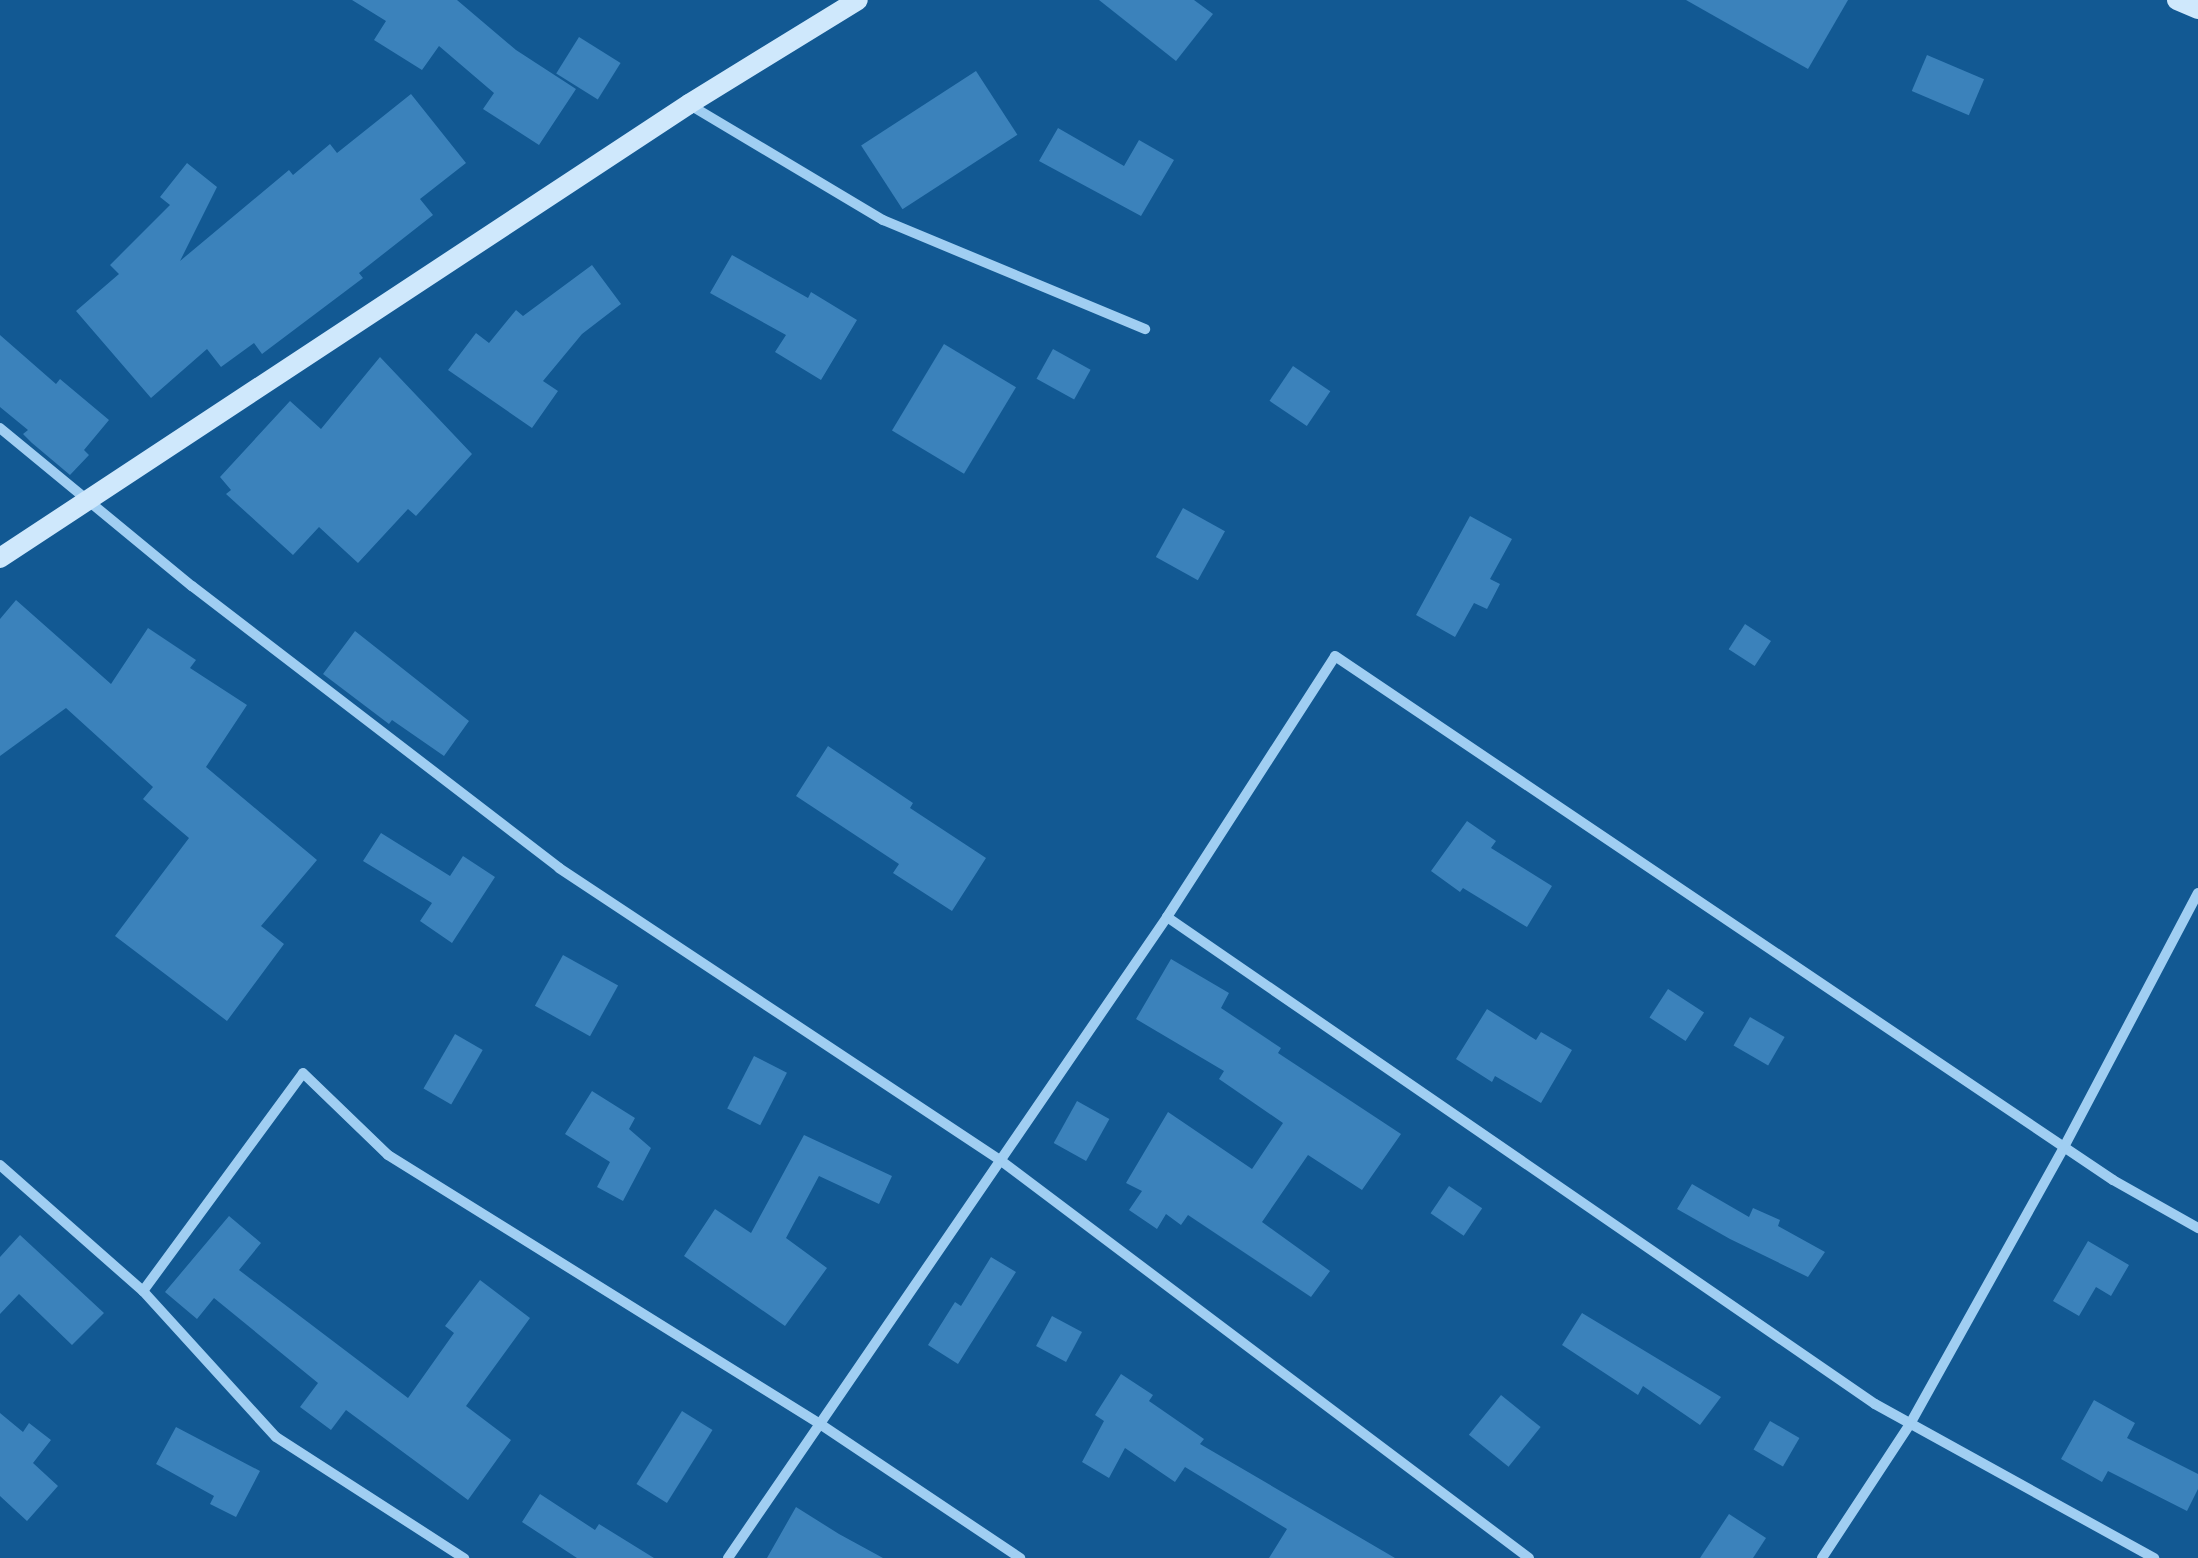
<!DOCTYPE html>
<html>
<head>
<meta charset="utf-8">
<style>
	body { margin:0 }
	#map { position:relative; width:2198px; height:1558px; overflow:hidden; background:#125993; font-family:Arial,sans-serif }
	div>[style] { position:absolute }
	.building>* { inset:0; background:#3b82bb; transform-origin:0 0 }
	.street>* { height:10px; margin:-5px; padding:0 5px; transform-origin:5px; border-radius:5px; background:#a0cef2 }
	.secondary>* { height:20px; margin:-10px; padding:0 10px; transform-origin:10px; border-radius:10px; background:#cfe8fc }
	span { translate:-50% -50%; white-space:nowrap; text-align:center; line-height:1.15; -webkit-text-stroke:8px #125993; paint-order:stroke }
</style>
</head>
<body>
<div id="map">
	<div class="building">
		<i style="clip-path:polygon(352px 0,457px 0,516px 50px,576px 89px,539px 145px,483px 109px,494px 93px,439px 46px,422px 70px,374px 40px,386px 21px)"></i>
		<i style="clip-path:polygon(1099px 0,1194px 0,1213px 14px,1176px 61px)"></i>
		<i style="clip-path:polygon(1686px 0,1848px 0,1808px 69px)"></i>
		<i style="left:579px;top:37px;width:49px;height:43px;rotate:32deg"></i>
		<i style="left:1927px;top:55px;width:62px;height:39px;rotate:23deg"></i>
		<i style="left:976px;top:71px;width:76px;height:137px;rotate:57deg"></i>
		<i style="clip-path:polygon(411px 94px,466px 163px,420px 199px,433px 215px,359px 273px,363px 278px,262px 354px,254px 343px,221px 367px,207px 349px,151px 398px,76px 311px,119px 274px,110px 265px,170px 205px,160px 197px,187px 163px,217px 187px,180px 261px,289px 170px,293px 175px,330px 144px,337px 153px)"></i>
		<i style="clip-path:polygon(1058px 128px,1124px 166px,1139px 140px,1174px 160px,1141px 216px,1039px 161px)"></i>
		<i style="clip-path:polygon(732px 255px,808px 298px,811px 292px,857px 320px,821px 380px,775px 352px,786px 335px,710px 293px)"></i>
		<i style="clip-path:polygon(592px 265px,621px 304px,582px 334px,543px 381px,558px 391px,532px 428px,448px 370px,476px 333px,489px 343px,516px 310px,523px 316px)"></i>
		<i style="clip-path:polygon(0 335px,56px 384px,60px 379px,109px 420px,84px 450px,89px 455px,70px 475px,32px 443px,23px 434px,28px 430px,0 407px)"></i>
		<i style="left:944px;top:344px;width:84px;height:101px;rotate:31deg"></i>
		<i style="left:1053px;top:349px;width:43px;height:34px;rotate:29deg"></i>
		<i style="clip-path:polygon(380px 357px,472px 454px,416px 516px,408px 509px,358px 563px,319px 527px,293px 555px,226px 494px,231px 490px,220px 477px,290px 401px,321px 429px)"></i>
		<i style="left:1293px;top:366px;width:45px;height:42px;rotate:34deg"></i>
		<i style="left:1183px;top:508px;width:48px;height:56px;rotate:29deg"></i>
		<i style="clip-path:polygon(1470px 516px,1512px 539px,1490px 579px,1500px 584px,1487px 609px,1474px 603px,1455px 637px,1416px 615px)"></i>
		<i style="clip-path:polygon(16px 600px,111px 684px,148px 628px,196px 660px,190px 668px,247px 705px,206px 767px,317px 860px,261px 926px,284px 944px,227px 1021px,115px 936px,189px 838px,143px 799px,153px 787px,66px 708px,0 756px,0 619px)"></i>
		<i style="left:1745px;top:624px;width:31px;height:30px;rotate:33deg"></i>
		<i style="clip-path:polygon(355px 631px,469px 721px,444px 756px,392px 720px,389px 724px,323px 674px)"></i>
		<i style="clip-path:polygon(828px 746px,913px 803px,910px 808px,986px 858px,952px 911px,893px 873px,899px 864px,796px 796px)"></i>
		<i style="clip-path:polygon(1467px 821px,1496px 841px,1491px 848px,1552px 886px,1527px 927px,1463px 888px,1460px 892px,1431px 871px)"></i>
		<i style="clip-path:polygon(381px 833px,450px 876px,463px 856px,495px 877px,452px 943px,420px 921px,432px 903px,363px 861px)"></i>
		<i style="left:563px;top:955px;width:63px;height:58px;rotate:29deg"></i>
		<i style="clip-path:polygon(1171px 959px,1229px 993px,1221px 1008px,1281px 1048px,1278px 1053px,1401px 1134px,1362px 1190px,1308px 1155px,1262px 1222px,1330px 1271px,1311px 1297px,1188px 1215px,1181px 1225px,1166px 1214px,1157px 1229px,1129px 1210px,1142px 1191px,1126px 1183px,1168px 1112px,1252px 1169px,1283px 1123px,1219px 1079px,1224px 1071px,1136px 1019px)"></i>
		<i style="left:1668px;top:989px;width:43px;height:34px;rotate:33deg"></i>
		<i style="clip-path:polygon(1487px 1009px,1536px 1040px,1541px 1032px,1572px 1050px,1541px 1103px,1495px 1076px,1492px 1082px,1456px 1059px)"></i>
		<i style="left:1750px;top:1017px;width:40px;height:33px;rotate:30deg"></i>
		<i style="left:455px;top:1034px;width:32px;height:63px;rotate:30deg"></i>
		<i style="left:754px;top:1056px;width:37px;height:59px;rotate:27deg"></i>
		<i style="clip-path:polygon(592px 1091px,635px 1118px,629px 1129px,651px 1148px,623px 1201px,597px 1187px,610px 1162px,565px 1134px)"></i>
		<i style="left:1077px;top:1101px;width:37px;height:48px;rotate:29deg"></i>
		<i style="clip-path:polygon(804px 1135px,892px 1176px,879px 1204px,819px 1176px,786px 1238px,827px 1268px,785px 1326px,684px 1256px,715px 1209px,751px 1233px)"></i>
		<i style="clip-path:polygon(1692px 1184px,1749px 1217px,1753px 1208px,1780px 1220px,1778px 1226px,1825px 1252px,1808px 1277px,1730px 1239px,1677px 1209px)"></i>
		<i style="left:1449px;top:1186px;width:40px;height:33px;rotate:34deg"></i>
		<i style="clip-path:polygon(229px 1216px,261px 1243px,239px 1270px,408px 1398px,454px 1333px,445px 1326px,480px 1280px,530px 1318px,466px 1406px,511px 1440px,468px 1500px,346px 1410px,331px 1430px,300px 1407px,318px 1383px,214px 1298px,197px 1319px,165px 1292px)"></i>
		<i style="clip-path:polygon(20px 1235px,104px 1313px,72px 1345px,19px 1294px,0 1314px,0 1257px)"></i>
		<i style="clip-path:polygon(2088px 1241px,2129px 1265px,2111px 1296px,2096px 1287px,2079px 1316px,2053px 1301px)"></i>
		<i style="clip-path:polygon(991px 1257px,1016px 1272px,958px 1364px,928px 1345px,955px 1302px,961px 1306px)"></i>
		<i style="clip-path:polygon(1582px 1313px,1721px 1397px,1700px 1425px,1643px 1386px,1638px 1395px,1562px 1345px)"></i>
		<i style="left:1052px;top:1316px;width:34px;height:34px;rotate:28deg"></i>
		<i style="clip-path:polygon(1121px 1374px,1153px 1395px,1149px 1401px,1204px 1439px,1200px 1444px,1395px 1558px,1269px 1558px,1287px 1529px,1185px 1467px,1175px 1482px,1125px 1448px,1109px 1478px,1082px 1462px,1104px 1421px,1095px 1415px)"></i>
		<i style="left:1501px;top:1395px;width:51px;height:51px;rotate:39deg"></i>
		<i style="clip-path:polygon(2094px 1400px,2135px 1423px,2127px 1438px,2198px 1474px,2198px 1489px,2187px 1511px,2108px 1471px,2102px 1482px,2061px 1459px)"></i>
		<i style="left:682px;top:1411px;width:36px;height:86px;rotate:32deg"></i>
		<i style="clip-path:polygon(0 1413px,23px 1432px,29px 1423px,51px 1440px,33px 1463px,58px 1486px,27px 1521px,0 1496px)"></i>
		<i style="left:1770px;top:1421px;width:34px;height:33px;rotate:30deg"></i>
		<i style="clip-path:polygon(176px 1427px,260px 1471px,236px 1517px,210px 1504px,214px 1496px,156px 1464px)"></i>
		<i style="clip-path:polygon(540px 1494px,595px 1530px,599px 1524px,654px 1558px,577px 1558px,522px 1522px)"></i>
		<i style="clip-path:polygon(796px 1507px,839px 1534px,883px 1558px,767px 1558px)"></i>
		<i style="clip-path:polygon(1729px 1514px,1766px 1538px,1753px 1558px,1700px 1558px)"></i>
	</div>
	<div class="street">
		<i style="left:690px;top:105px;width:225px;rotate:30.8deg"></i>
		<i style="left:883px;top:220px;width:284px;rotate:22.6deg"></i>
		<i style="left:0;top:428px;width:249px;rotate:39.5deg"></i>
		<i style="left:192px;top:586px;width:463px;rotate:37.5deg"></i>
		<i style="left:559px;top:868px;width:529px;rotate:33.51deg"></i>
		<i style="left:1000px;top:1160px;width:662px;rotate:36.96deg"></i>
		<i style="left:1167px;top:917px;width:859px;rotate:34.52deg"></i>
		<i style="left:1875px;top:1404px;width:319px;rotate:28.9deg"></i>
		<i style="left:0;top:1165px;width:191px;rotate:41.4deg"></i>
		<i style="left:143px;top:1291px;width:197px;rotate:47.7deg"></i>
		<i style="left:276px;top:1437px;width:224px;rotate:32.8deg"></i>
		<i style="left:143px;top:1291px;width:270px;rotate:-53.7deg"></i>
		<i style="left:303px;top:1073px;width:118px;rotate:44deg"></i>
		<i style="left:388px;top:1155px;width:509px;rotate:31.91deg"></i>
		<i style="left:820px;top:1424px;width:241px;rotate:33.8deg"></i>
		<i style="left:728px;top:1558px;width:777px;rotate:-55.59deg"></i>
		<i style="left:1167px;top:917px;width:310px;rotate:-57.2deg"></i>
		<i style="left:1335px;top:656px;width:938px;rotate:33.96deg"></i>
		<i style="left:2113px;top:1180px;width:98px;rotate:29.5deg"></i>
		<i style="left:1822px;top:1558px;width:160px;rotate:-56.7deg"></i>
		<i style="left:1910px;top:1424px;width:317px;rotate:-60.9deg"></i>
		<i style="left:2064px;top:1147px;width:287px;rotate:-62.2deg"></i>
	</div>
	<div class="secondary">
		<i style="left:2177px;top:0;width:23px;rotate:23deg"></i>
		<i style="left:0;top:558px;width:825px;rotate:-33.38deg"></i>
		<i style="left:689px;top:104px;width:198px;rotate:-31.6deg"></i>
	</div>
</div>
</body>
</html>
